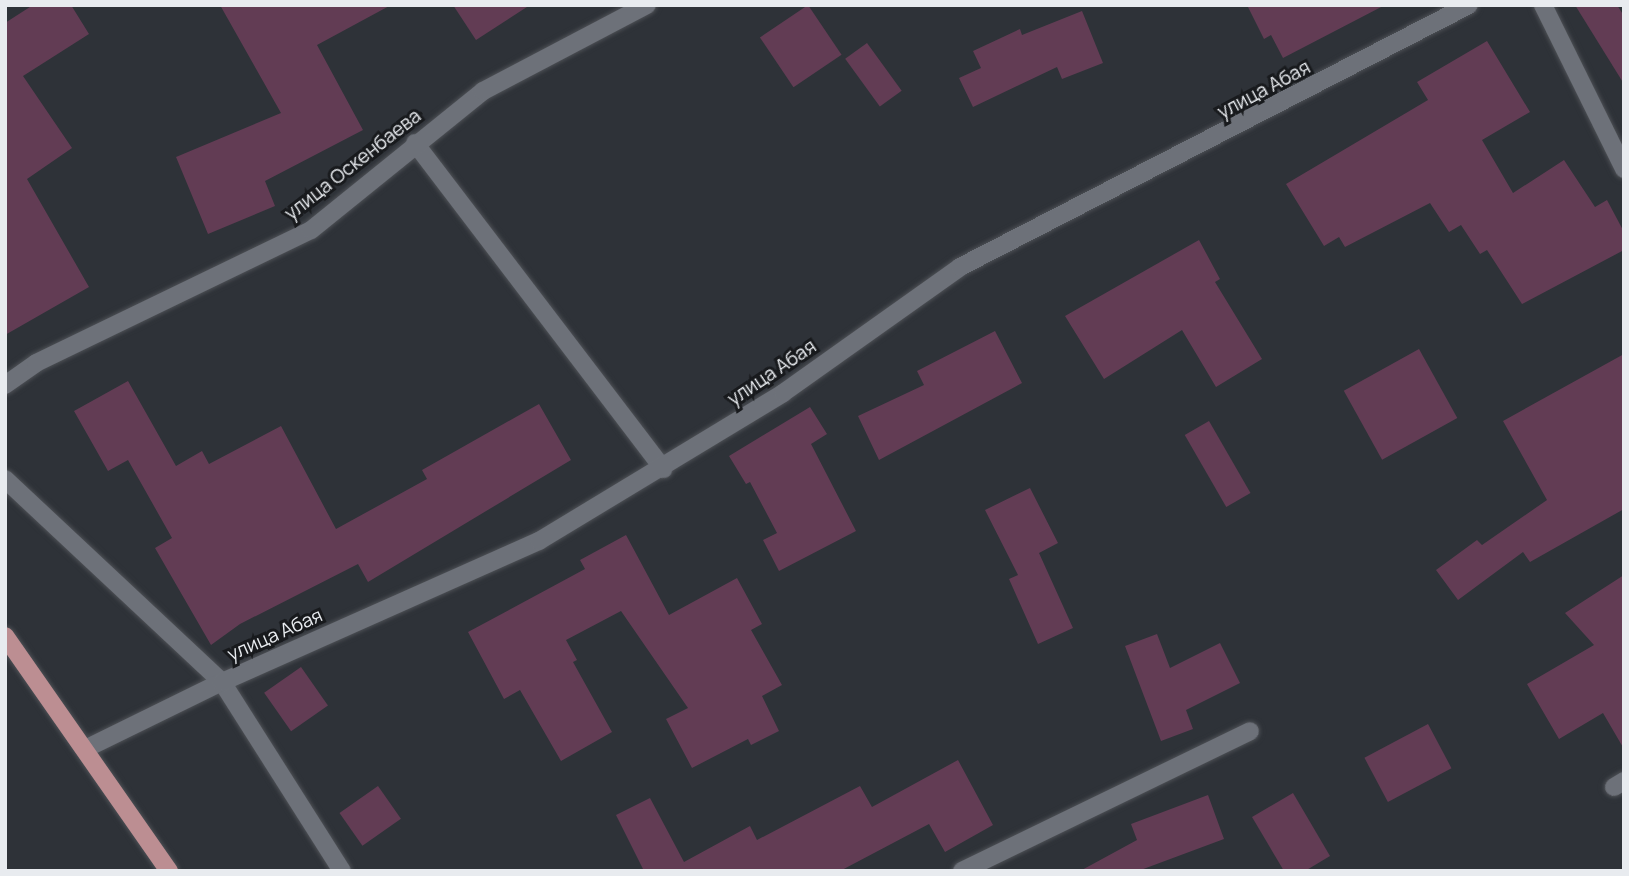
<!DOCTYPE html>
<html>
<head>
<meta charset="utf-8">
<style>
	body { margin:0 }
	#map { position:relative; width:1629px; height:876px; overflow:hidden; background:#2e3238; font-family:Manrope,sans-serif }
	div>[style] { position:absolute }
	.building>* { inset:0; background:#623c54; transform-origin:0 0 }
	.roads { filter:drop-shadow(0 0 2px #4d5055) drop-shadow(0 0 2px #4d5055) }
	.minor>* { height:18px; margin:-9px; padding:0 9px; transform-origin:9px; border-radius:9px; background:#6d7179 }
	.major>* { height:18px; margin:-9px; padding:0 9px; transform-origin:9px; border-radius:9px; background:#bc8e92 }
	span { translate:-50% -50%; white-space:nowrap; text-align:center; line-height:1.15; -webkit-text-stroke:6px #181a1d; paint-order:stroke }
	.street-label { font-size:19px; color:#e8ebef }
	.frame { position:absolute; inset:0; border:7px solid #e8ebef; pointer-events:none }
</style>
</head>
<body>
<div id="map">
	<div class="building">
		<i style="clip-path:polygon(33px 5px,71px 5px,89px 34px,23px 76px,72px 148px,27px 179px,89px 287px,5px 335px,5px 23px)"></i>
		<i style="clip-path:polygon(220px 5px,391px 5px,317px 45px,363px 130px,265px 181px,275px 206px,208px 234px,176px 157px,281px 113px)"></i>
		<i style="clip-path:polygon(453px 5px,530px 5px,476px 40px)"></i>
		<i style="left:808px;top:5px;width:60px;height:58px;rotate:56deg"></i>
		<i style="clip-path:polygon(1247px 5px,1385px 5px,1283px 58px,1271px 35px,1264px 39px)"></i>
		<i style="clip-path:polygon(1575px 5px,1617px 5px,1624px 16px,1624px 84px)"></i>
		<i style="clip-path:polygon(1082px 11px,1103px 63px,1062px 79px,1057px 67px,973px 107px,959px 78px,981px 68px,973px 51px,1020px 29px,1022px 35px)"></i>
		<i style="clip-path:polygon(1487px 41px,1530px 112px,1482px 140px,1513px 193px,1564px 160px,1595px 207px,1607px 200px,1624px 232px,1624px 250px,1522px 304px,1487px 250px,1480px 254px,1461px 225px,1449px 232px,1430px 203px,1345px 247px,1339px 237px,1324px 246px,1286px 184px,1428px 100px,1417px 82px)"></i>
		<i style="left:867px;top:43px;width:59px;height:27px;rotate:54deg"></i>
		<i style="clip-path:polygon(1199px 240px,1220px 279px,1215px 282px,1262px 359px,1216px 387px,1182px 330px,1104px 379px,1065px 316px)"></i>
		<i style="clip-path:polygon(995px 331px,1022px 383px,879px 460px,858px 416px,924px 385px,917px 371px)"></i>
		<i style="left:1419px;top:349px;width:79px;height:86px;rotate:61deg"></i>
		<i style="clip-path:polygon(1624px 354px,1624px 509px,1530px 562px,1523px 552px,1458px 600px,1436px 570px,1477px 540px,1482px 545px,1547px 500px,1503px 421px)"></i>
		<i style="clip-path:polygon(128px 381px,176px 466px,202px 451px,209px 464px,281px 426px,336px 529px,427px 479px,422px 470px,539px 404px,571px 460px,368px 582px,358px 564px,240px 624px,211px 645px,155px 548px,172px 538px,128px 460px,108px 471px,74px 411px)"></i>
		<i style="clip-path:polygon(810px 407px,827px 434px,811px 444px,856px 531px,779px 571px,763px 540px,777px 533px,750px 482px,746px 484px,729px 456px)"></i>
		<i style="left:1209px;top:421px;width:83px;height:28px;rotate:60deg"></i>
		<i style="clip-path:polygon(1030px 488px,1058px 543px,1039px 553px,1073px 628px,1038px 644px,1009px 579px,1018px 575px,985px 510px)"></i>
		<i style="clip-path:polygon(626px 535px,669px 615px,737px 578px,762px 624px,751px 630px,782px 685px,762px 696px,779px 731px,751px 745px,748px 739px,692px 768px,666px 719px,688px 708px,621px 611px,566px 640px,577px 660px,573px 662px,612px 732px,561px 761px,520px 690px,504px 699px,468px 632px,585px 569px,580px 560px)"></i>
		<i style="clip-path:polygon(1624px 575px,1624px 749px,1603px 713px,1559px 739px,1527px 684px,1594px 645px,1565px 613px)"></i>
		<i style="clip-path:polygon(1157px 634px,1170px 668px,1220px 643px,1240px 683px,1186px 710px,1193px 729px,1161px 741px,1125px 646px)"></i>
		<i style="left:301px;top:667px;width:47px;height:45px;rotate:55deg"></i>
		<i style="left:1428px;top:724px;width:50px;height:72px;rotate:62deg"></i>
		<i style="clip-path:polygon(958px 760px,993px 825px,945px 852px,929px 824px,840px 871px,644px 871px,616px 815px,650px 798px,684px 862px,750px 826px,757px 840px,860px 786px,872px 807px)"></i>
		<i style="left:378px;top:786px;width:40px;height:47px;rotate:55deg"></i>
		<i style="clip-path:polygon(1293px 793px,1330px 856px,1305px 871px,1284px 871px,1252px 817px)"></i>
		<i style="clip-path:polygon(1208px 795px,1224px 839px,1138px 871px,1080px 871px,1137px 840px,1131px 824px)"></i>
	</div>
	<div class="roads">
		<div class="minor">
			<i style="left:1543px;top:5px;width:183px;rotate:63.7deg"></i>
			<i style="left:415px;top:143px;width:410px;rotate:52.7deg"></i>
			<i style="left:5px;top:385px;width:38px;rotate:-35deg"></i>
			<i style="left:36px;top:363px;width:305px;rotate:-25.8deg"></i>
			<i style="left:311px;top:230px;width:221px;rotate:-38.9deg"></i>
			<i style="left:483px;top:91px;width:185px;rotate:-27.7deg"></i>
			<i style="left:5px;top:479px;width:297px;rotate:43.1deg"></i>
			<i style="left:222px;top:682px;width:224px;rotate:57.6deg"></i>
			<i style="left:85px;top:749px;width:153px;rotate:-26.1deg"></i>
			<i style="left:222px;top:682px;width:347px;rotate:-24deg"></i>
			<i style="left:539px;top:541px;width:285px;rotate:-31.2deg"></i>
			<i style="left:783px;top:393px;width:217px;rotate:-35.4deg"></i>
			<i style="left:960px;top:267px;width:572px;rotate:-27.24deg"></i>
			<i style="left:1614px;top:787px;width:12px;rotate:-31deg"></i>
			<i style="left:962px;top:871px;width:320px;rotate:-25.9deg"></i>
		</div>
		<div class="major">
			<i style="left:5px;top:636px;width:287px;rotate:55.1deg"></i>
		</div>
	</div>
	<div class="street-label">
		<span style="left:1264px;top:90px;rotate:-28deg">улица Абая</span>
		<span style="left:353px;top:165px;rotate:-38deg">улица Оскенбаева</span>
		<span style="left:772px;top:373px;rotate:-34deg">улица Абая</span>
		<span style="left:275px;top:635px;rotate:-24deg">улица Абая</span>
	</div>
	<div class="frame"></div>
</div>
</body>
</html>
